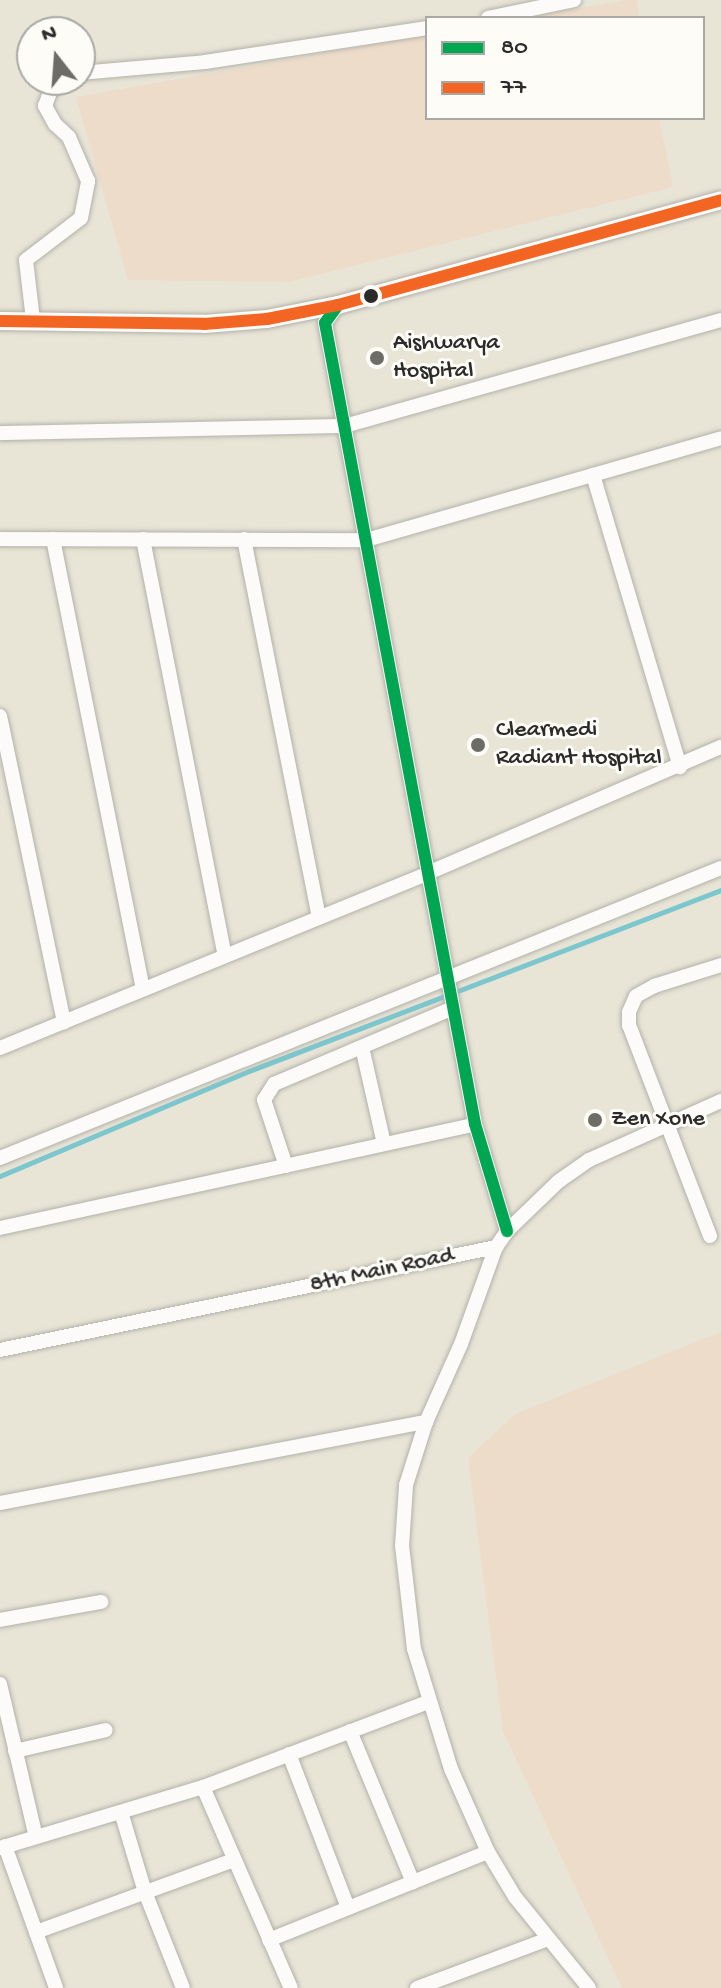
<!DOCTYPE html>
<html>
<head>
<meta charset="utf-8">
<style>
	body { margin:0 }
	#map { position:relative; width:721px; height:1988px; overflow:hidden; background:#e8e5d7; font-family:"Gochi Hand",sans-serif }
	div>[style] { position:absolute }
	.built>* { inset:0; background:#eddcc9 }
	.stream>* { height:5px; margin:-2.5px; padding:0 2.5px; transform-origin:2.5px; border-radius:2.5px; background:#7cc6ce }
	.roads { filter:drop-shadow(0 0 2px #b3b1a9) drop-shadow(0 0 2px #b3b1a9) }
	.minor>* { height:14px; margin:-7px; padding:0 7px; transform-origin:7px; border-radius:7px; background:#fcfbf9 }
	.tertiary>* { height:18px; margin:-9px; padding:0 9px; transform-origin:9px; border-radius:9px; background:#fcfbf9 }
	.bus-1>* { height:12px; margin:-6px; padding:0 6px; transform-origin:6px; border-radius:6px; background:#00a651 }
	.bus-2>* { height:12px; margin:-6px; padding:0 6px; transform-origin:6px; border-radius:6px; background:#f26522 }
	.dots>* { width:22px; height:22px; translate:-50% -50%; box-sizing:border-box; border:4px solid #fdfcf7; border-radius:50% }
	span { translate:-50% -50%; white-space:nowrap; text-align:center; line-height:1.15; -webkit-text-stroke:6px #fdfcf7; paint-order:stroke }
	.poi-label { font-size:24px; color:#2b2b2b }
	.left { translate:0 -50%; text-align:left }
	.street-label { font-size:24px; color:#2b2b2b }
	.legend { position:absolute; left:425px; top:16px; width:280px; height:104px; box-sizing:border-box; background:#fdfcf7; border:2px solid #a9a8a5; margin:0; padding:10px 14px; list-style:none; font-size:24px; color:#2b2b2b }
	.legend li { display:flex; align-items:center; gap:16px; height:40px }
	.legend b { width:40px; border:2px solid #a9a8a5 }
	.north { position:absolute; left:16px; top:16px; width:80px; height:80px; box-sizing:border-box; background:#fdfcf7; border:2px solid #a9a8a5; border-radius:50%; rotate:343deg; font-size:22px; font-weight:700; line-height:32px; text-align:center; color:#2b2b2b }
	.north::after { content:''; display:block; margin:auto; width:28px; height:36px; background:#6d6c67; clip-path:polygon(50% 0,100% 100%,50% 72%,0 100%) }
</style>
</head>
<body>
<div id="map">
	<div class="built">
		<i style="clip-path:polygon(627px 0,637px 0,640px 18px,525px 18px)"></i>
		<i style="clip-path:polygon(427px 35px,427px 118px,659px 118px,673px 187px,289px 282px,128px 280px,76px 97px)"></i>
		<i style="clip-path:polygon(721px 1332px,721px 1988px,622px 1988px,503px 1731px,468px 1458px,515px 1414px)"></i>
	</div>
	<div class="stream">
		<i style="left:0;top:1176px;width:270px;rotate:-22.9deg"></i>
		<i style="left:249px;top:1071px;width:506px;rotate:-20.98deg"></i>
	</div>
	<div class="roads">
		<div class="minor">
			<i style="left:488px;top:18px;width:88px;rotate:-11.8deg"></i>
			<i style="left:80px;top:73px;width:125px;rotate:-5deg"></i>
			<i style="left:205px;top:62px;width:225px;rotate:-8.7deg"></i>
			<i style="left:338px;top:305px;width:22px;rotate:126deg"></i>
			<i style="left:325px;top:323px;width:815px;rotate:79.39deg"></i>
			<i style="left:475px;top:1124px;width:112px;rotate:73.3deg"></i>
			<i style="left:33px;top:320px;width:60px;rotate:-96.7deg"></i>
			<i style="left:26px;top:260px;width:69px;rotate:-37.4deg"></i>
			<i style="left:81px;top:218px;width:38px;rotate:-79deg"></i>
			<i style="left:88px;top:181px;width:48px;rotate:-113.4deg"></i>
			<i style="left:69px;top:137px;width:19px;rotate:-137deg"></i>
			<i style="left:55px;top:124px;width:21px;rotate:-119deg"></i>
			<i style="left:45px;top:106px;width:15px;rotate:-70deg"></i>
			<i style="left:50px;top:92px;width:16px;rotate:-47deg"></i>
			<i style="left:0;top:433px;width:344px;rotate:-1.2deg"></i>
			<i style="left:344px;top:426px;width:392px;rotate:-15.7deg"></i>
			<i style="left:593px;top:475px;width:305px;rotate:73.4deg"></i>
			<i style="left:0;top:539px;width:366px;rotate:0.2deg"></i>
			<i style="left:366px;top:540px;width:369px;rotate:-16deg"></i>
			<i style="left:53px;top:539px;width:459px;rotate:78.7deg"></i>
			<i style="left:143px;top:539px;width:425px;rotate:78.9deg"></i>
			<i style="left:244px;top:539px;width:386px;rotate:78.8deg"></i>
			<i style="left:0;top:716px;width:313px;rotate:78.2deg"></i>
			<i style="left:362px;top:1047px;width:99px;rotate:77.2deg"></i>
			<i style="left:0;top:1048px;width:462px;rotate:-22.2deg"></i>
			<i style="left:428px;top:873px;width:319px;rotate:-23.3deg"></i>
			<i style="left:0;top:1158px;width:777px;rotate:-21.91deg"></i>
			<i style="left:286px;top:1166px;width:70px;rotate:-108.4deg"></i>
			<i style="left:264px;top:1100px;width:19px;rotate:-58deg"></i>
			<i style="left:274px;top:1084px;width:194px;rotate:-23deg"></i>
			<i style="left:0;top:1228px;width:486px;rotate:-12.3deg"></i>
			<i style="left:710px;top:1236px;width:226px;rotate:-111deg"></i>
			<i style="left:629px;top:1025px;width:13px;rotate:-90deg"></i>
			<i style="left:629px;top:1012px;width:17px;rotate:-66deg"></i>
			<i style="left:636px;top:996px;width:21px;rotate:-29deg"></i>
			<i style="left:654px;top:986px;width:70px;rotate:-17.4deg"></i>
			<i style="left:0;top:1350px;width:507px;rotate:-11.73deg"></i>
			<i style="left:0;top:1503px;width:434px;rotate:-10.8deg"></i>
			<i style="left:0;top:1620px;width:103px;rotate:-10.1deg"></i>
			<i style="left:0;top:1684px;width:157px;rotate:76.8deg"></i>
			<i style="left:350px;top:1731px;width:164px;rotate:67.4deg"></i>
			<i style="left:15px;top:1751px;width:93px;rotate:-13deg"></i>
			<i style="left:289px;top:1754px;width:165px;rotate:69deg"></i>
			<i style="left:203px;top:1787px;width:219px;rotate:66.4deg"></i>
			<i style="left:121px;top:1812px;width:84px;rotate:73.3deg"></i>
			<i style="left:145px;top:1892px;width:103px;rotate:68.4deg"></i>
			<i style="left:5px;top:1846px;width:151px;rotate:70.2deg"></i>
			<i style="left:0;top:1848px;width:212px;rotate:-16.7deg"></i>
			<i style="left:203px;top:1787px;width:241px;rotate:-20.7deg"></i>
			<i style="left:36px;top:1932px;width:211px;rotate:-20deg"></i>
			<i style="left:269px;top:1940px;width:236px;rotate:-21.9deg"></i>
			<i style="left:417px;top:1988px;width:140px;rotate:-20.5deg"></i>
			<i style="left:589px;top:1988px;width:117px;rotate:-129.1deg"></i>
			<i style="left:515px;top:1897px;width:52px;rotate:-121deg"></i>
			<i style="left:488px;top:1852px;width:91px;rotate:-114deg"></i>
			<i style="left:451px;top:1769px;width:126px;rotate:-107.1deg"></i>
			<i style="left:414px;top:1649px;width:104px;rotate:-96.6deg"></i>
			<i style="left:402px;top:1546px;width:61px;rotate:-86.2deg"></i>
			<i style="left:406px;top:1485px;width:66px;rotate:-72.4deg"></i>
			<i style="left:426px;top:1422px;width:85px;rotate:-65.8deg"></i>
			<i style="left:461px;top:1344px;width:103px;rotate:-70.2deg"></i>
			<i style="left:496px;top:1247px;width:19px;rotate:-55deg"></i>
			<i style="left:507px;top:1231px;width:72px;rotate:-43.9deg"></i>
			<i style="left:559px;top:1181px;width:37px;rotate:-35deg"></i>
			<i style="left:589px;top:1160px;width:145px;rotate:-24.1deg"></i>
		</div>
		<div class="tertiary">
			<i style="left:0;top:321px;width:204px;rotate:0.8deg"></i>
			<i style="left:204px;top:324px;width:63px;rotate:-4.5deg"></i>
			<i style="left:267px;top:319px;width:72px;rotate:-11.2deg"></i>
			<i style="left:338px;top:305px;width:397px;rotate:-15.3deg"></i>
		</div>
	</div>
	<div class="bus-1">
		<i style="left:338px;top:305px;width:22px;rotate:126deg"></i>
		<i style="left:325px;top:323px;width:815px;rotate:79.39deg"></i>
		<i style="left:475px;top:1124px;width:112px;rotate:73.3deg"></i>
	</div>
	<div class="bus-2">
		<i style="left:0;top:321px;width:204px;rotate:0.8deg"></i>
		<i style="left:204px;top:324px;width:63px;rotate:-4.5deg"></i>
		<i style="left:267px;top:319px;width:72px;rotate:-11.2deg"></i>
		<i style="left:338px;top:305px;width:397px;rotate:-15.3deg"></i>
	</div>
	<div class="dots">
		<i style="left:371px;top:296px;background:#2b2b2b"></i>
		<i style="left:377px;top:358px;background:#6d6c67"></i>
		<i style="left:478px;top:745px;background:#6d6c67"></i>
		<i style="left:595px;top:1120px;background:#6d6c67"></i>
	</div>
	<div class="poi-label">
		<span class="left" style="left:393px;top:358px">Aishwarya<br>Hospital</span>
		<span class="left" style="left:496px;top:745px">Clearmedi<br>Radiant Hospital</span>
		<span class="left" style="left:611px;top:1120px">Zen Xone</span>
	</div>
	<div class="street-label">
		<span style="left:382px;top:1271px;rotate:-12deg">8th Main Road</span>
	</div>
	<ul class="legend">
	<li><b style="height:10px;background:#00a651"></b>80</li>
	<li><b style="height:10px;background:#f26522"></b>77</li>
	</ul>
	<div class="north">N</div>
</div>
</body>
</html>
